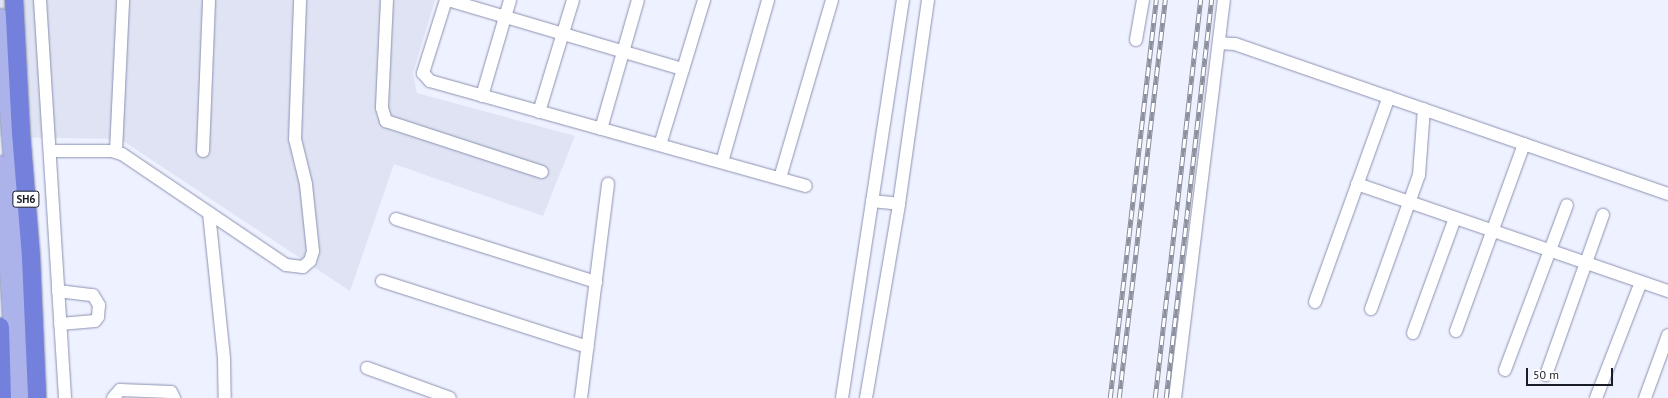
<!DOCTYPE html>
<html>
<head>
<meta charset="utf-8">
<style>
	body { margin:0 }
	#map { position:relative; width:1668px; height:398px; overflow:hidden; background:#eef1ff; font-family:"PT Sans",sans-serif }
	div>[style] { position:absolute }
	.built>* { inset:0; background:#dfe3f3 }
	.roads { filter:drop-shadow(0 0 1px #8b92b1) drop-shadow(0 0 1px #8b92b1) }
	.minor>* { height:12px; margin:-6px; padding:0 6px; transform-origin:6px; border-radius:6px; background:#fff }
	.major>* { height:15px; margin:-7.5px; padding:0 7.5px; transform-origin:7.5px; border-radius:7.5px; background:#acb3ea }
	.highway>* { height:18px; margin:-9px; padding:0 9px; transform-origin:9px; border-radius:9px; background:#7481dc }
	.rail>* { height:4.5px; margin-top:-2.25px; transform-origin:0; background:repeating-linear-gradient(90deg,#fff 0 9px,#8c8f9c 0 18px); box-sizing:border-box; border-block:1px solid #8c8f9c }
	span { translate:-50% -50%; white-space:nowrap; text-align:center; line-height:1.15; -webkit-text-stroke:3.5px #fff; paint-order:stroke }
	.shield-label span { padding:1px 3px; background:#fff; border:1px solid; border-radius:3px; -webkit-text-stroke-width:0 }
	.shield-label { font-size:11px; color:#191b27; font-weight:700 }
	.scale { position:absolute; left:1526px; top:368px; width:87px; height:18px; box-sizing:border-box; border:2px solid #191b27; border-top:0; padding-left:5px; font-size:12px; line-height:14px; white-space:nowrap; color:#191b27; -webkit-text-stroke:3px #fff; paint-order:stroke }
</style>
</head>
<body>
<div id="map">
	<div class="built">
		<i style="clip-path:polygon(0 0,435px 0,413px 73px,417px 93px,575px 136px,543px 216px,394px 164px,350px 291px,120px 139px,0 137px)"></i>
	</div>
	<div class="roads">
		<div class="minor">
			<i style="left:40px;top:0;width:399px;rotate:86.4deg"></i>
			<i style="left:387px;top:0;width:108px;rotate:92.7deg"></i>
			<i style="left:382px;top:108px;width:14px;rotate:73deg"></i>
			<i style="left:386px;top:121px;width:164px;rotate:18.1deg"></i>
			<i style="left:446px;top:0;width:77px;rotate:107.5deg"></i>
			<i style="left:423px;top:73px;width:11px;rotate:49deg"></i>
			<i style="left:430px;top:81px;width:390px;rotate:15.6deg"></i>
			<i style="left:448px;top:0;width:245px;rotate:16.4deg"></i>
			<i style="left:1136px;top:40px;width:41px;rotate:-80.1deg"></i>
			<i style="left:1219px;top:43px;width:16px;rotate:4deg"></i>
			<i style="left:1235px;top:44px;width:458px;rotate:19.1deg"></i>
			<i style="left:482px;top:96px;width:100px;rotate:-73.7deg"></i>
			<i style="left:539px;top:112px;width:117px;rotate:-73.1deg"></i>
			<i style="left:601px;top:129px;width:134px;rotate:-74deg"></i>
			<i style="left:660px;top:145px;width:152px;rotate:-73.1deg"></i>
			<i style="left:50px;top:151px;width:62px"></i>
			<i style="left:112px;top:151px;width:10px;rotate:17deg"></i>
			<i style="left:122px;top:154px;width:198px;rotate:34.1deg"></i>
			<i style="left:286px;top:265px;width:17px;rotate:7deg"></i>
			<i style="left:303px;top:267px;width:9px;rotate:-41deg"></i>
			<i style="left:310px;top:261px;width:10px;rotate:-73deg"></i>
			<i style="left:313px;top:251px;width:67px;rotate:-96deg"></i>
			<i style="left:306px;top:184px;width:46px;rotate:-103.7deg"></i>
			<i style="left:295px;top:139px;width:139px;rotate:-87.9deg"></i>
			<i style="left:116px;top:151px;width:151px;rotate:-87.3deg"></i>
			<i style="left:203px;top:151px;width:151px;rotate:-87.7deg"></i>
			<i style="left:722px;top:162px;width:168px;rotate:-74.1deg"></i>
			<i style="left:780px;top:178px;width:185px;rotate:-73.7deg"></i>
			<i style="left:1357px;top:184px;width:329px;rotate:19deg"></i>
			<i style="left:872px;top:201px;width:27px;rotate:6deg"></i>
			<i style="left:209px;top:213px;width:147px;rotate:84.1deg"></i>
			<i style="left:224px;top:359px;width:39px;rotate:89deg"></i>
			<i style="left:396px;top:219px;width:210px;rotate:17.5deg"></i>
			<i style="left:382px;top:281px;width:216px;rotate:17.8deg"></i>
			<i style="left:58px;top:291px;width:35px;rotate:7deg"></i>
			<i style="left:93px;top:295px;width:12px;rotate:59deg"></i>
			<i style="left:99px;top:305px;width:12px;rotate:95deg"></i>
			<i style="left:98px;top:317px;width:5px;rotate:127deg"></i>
			<i style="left:95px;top:321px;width:35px;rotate:175deg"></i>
			<i style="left:1315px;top:302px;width:218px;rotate:-70.2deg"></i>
			<i style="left:1371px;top:309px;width:142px;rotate:-70.3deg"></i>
			<i style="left:1419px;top:175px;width:66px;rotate:-85.7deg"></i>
			<i style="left:1456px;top:331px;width:199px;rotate:-70deg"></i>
			<i style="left:1413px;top:333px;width:122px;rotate:-69.9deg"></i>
			<i style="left:367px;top:368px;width:88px;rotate:19.9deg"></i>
			<i style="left:1505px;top:370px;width:176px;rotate:-69.4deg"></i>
			<i style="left:1546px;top:375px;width:170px;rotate:-70.4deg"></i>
			<i style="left:113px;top:398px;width:11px;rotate:-49deg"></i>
			<i style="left:120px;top:390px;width:51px;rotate:2.2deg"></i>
			<i style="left:171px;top:392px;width:7px;rotate:63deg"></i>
			<i style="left:581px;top:398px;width:216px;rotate:-82.8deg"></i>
			<i style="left:842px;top:398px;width:403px;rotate:-81.3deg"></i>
			<i style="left:866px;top:398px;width:197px;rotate:-80.3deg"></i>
			<i style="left:899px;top:204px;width:206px;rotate:-81.9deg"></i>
			<i style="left:1175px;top:398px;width:401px;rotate:-83deg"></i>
			<i style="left:1596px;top:398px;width:124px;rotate:-68.8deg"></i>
			<i style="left:1645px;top:398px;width:67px;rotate:-69.9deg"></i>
		</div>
		<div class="major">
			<i style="left:0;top:16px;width:347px;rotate:85.7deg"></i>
			<i style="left:26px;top:362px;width:36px;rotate:92deg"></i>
			<i style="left:0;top:163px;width:235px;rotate:86.3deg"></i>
		</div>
		<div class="highway">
			<i style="left:14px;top:0;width:133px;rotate:87deg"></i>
			<i style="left:21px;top:133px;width:125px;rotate:85.4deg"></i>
			<i style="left:31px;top:258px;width:140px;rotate:87.5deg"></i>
			<i style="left:0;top:327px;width:71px;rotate:88.4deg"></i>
		</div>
	</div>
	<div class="rail">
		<i style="left:1110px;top:398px;width:401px;rotate:-83.4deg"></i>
		<i style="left:1119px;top:398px;width:401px;rotate:-83.4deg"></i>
		<i style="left:1155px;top:398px;width:401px;rotate:-83.5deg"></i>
		<i style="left:1166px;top:398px;width:401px;rotate:-83.5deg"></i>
	</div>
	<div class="shield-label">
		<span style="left:26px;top:199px">SH6</span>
	</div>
	<div class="scale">50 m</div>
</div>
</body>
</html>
